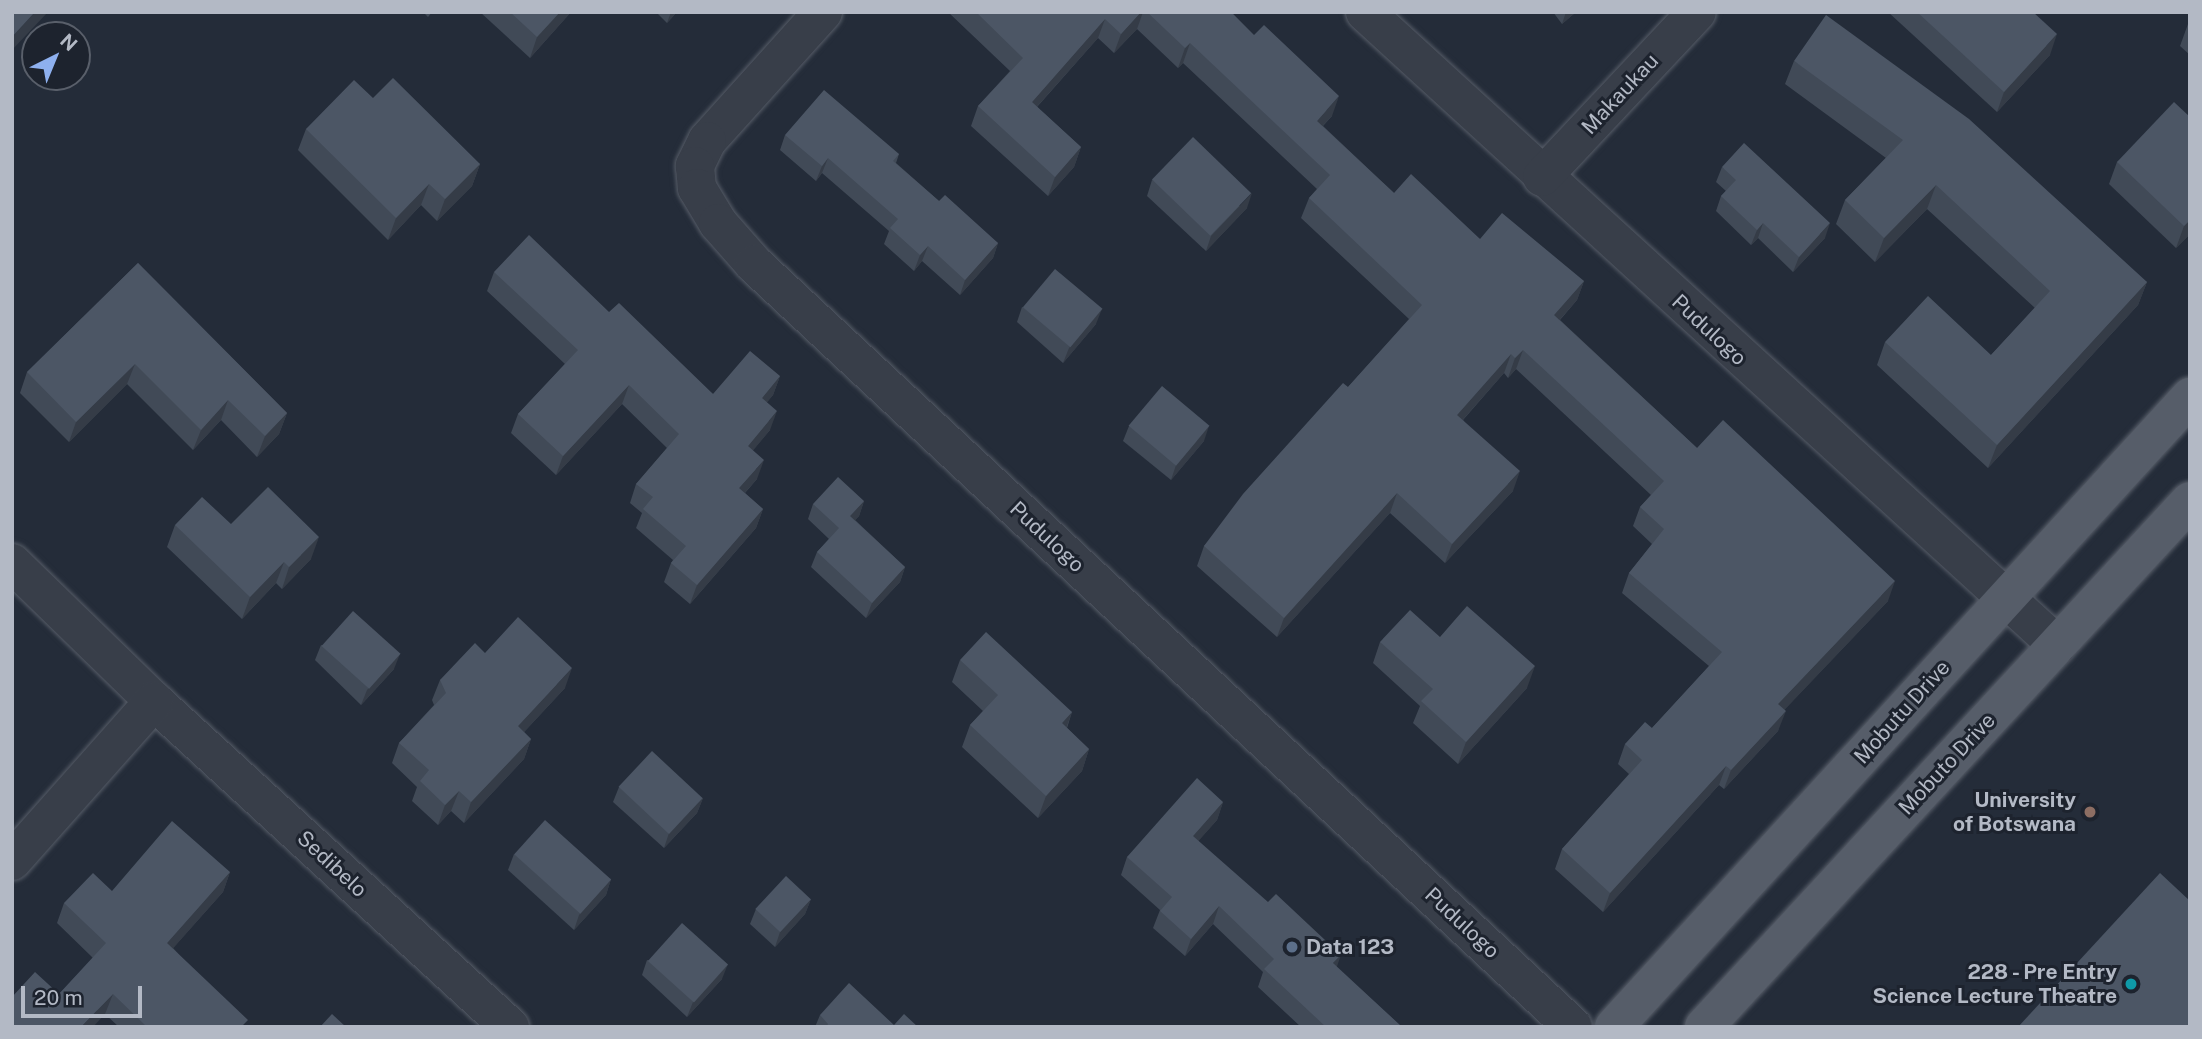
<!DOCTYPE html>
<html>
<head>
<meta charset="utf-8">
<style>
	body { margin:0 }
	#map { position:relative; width:2202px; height:1039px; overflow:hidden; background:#242c39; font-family:"Public Sans",sans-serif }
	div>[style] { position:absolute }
	.roads { filter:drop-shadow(0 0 2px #565c67) drop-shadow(0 0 2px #565c67) }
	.minor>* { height:38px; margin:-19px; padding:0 19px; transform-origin:19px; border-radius:19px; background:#383e49 }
	.major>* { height:38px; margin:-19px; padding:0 19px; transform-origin:19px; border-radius:19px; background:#565d69 }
	.wall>* { inset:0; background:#414a57 }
	.shaded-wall>* { inset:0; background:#353c47 }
	.building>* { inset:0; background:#4c5665; transform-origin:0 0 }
	.dots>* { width:19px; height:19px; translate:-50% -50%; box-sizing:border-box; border:4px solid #1d232e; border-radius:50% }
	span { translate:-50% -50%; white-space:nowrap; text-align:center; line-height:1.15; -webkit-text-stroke:6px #1d232e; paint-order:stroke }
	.street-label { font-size:21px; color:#b3b9c5 }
	.poi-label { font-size:21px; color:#b3b9c5; font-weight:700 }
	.right { translate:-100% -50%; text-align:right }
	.left { translate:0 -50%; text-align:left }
	.frame { position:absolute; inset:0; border:14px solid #b3b9c5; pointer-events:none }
	.north { position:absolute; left:21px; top:21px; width:70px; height:70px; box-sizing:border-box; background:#1d232e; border:2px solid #595f6a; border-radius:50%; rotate:43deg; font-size:19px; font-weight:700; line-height:28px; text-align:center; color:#b3b9c5 }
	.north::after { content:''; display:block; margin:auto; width:24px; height:32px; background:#8eb0ef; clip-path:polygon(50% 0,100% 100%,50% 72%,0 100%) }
	.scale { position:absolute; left:21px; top:986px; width:121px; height:32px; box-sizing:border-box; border:4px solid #b3b9c5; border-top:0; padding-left:9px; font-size:21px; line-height:24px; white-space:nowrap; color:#b3b9c5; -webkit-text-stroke:5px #1d232e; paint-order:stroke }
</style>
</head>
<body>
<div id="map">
	<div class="roads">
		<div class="minor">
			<i style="left:823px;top:12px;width:173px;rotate:132deg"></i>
			<i style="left:707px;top:141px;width:28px;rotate:116deg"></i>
			<i style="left:695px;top:166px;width:22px;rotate:85deg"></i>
			<i style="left:697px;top:188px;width:41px;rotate:59deg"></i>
			<i style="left:718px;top:223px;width:55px;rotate:48.7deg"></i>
			<i style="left:754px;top:264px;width:1119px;rotate:42.97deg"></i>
			<i style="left:1365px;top:12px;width:938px;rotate:42.45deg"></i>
			<i style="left:1542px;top:177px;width:226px;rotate:-46.8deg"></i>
			<i style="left:12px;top:563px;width:198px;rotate:44.2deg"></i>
			<i style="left:154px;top:701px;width:483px;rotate:42.5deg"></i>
			<i style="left:12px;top:861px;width:214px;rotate:-48.4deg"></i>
		</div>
		<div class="major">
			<i style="left:1614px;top:1027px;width:854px;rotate:-47.56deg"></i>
			<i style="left:1704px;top:1027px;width:716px;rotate:-47.26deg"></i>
		</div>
	</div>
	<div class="wall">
		<i style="clip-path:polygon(423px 12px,432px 12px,428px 17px)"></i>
		<i style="clip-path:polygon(480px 12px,571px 12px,530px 58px)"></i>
		<i style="clip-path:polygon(656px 12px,677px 12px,667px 23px)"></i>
		<i style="clip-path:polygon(948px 12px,1231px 12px,1332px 116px,1323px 126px,1394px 193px,1480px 239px,1584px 281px,1577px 300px,1560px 320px,1697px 448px,1888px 601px,1784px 710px,1778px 731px,1724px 789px,1719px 785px,1603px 912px,1555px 869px,1562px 849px,1629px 774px,1618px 764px,1625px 744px,1652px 728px,1709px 666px,1622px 593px,1629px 573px,1652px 544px,1633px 526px,1640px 507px,1651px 495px,1516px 369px,1508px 378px,1504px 373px,1463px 420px,1513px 491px,1445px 563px,1390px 513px,1277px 637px,1197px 566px,1204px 546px,1348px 387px,1409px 319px,1301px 218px,1309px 198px,1317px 189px,1183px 63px,1178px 68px,1137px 29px,1114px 53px,1098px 38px,1037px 107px,1081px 147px,1074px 167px,1048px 196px,971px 126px,978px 106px,1010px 71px)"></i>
		<i style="clip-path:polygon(1553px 12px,1576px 12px,1562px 24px)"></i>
		<i style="clip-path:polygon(1888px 12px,2033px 12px,2050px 55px,1997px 112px)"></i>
		<i style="clip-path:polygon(2190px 22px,2190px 55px,2180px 46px,2188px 24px)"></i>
		<i style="clip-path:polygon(1794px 61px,2147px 282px,2138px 305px,1988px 468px,1877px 365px,1885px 342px,1991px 355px,2035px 308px,1927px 209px,1875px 262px,1836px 224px,1845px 200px,1886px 158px,1785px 84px)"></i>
		<i style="clip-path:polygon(373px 98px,480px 164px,472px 186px,437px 221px,421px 205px,388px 240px,298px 150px,306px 129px)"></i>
		<i style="clip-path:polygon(2190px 117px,2190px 234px,2176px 248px,2109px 184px,2117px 162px)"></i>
		<i style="clip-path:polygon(785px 135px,899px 154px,896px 163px,939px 201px,998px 243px,993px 258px,960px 295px,922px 261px,914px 271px,884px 244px,889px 231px,822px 173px,816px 181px,780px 150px)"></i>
		<i style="clip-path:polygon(1722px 167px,1825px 238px,1793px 272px,1758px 238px,1751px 245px,1716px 211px,1721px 196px,1726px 191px,1716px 182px)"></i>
		<i style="clip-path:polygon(1152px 180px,1247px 208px,1206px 251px,1147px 196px)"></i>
		<i style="clip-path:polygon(138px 263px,287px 413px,279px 434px,257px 457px,221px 420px,193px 450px,127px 384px,69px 442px,20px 393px,27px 372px)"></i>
		<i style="clip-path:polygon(494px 272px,609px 312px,713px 394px,780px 376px,773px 395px,767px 402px,770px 430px,753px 450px,757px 479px,745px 493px,763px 509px,756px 528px,690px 604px,664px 582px,671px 563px,673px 560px,636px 528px,642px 513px,630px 503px,636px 484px,667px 448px,622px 404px,556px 475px,511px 433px,518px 414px,565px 364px,487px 291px)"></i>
		<i style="clip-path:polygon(1022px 307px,1096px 324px,1063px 363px,1017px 322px)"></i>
		<i style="clip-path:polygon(1129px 426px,1204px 441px,1171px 480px,1123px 441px)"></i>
		<i style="clip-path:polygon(864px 501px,859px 516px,855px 520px,905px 567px,900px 582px,866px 618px,811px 567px,817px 552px,829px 539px,808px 519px,813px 504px)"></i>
		<i style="clip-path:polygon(231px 524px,311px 559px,282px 589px,276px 583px,242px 619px,167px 547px,175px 525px)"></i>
		<i style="clip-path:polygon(1440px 637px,1527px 688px,1458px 764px,1413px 723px,1420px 706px,1373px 663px,1380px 642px)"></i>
		<i style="clip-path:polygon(321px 645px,394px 669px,361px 705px,315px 660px)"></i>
		<i style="clip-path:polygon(485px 653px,565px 688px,524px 732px,531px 739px,524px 759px,464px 823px,451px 811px,438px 825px,412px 801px,417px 787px,392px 763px,399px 743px,434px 705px,432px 700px,440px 680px)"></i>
		<i style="clip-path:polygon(960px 660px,1072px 712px,1067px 728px,1089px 749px,1082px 771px,1038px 818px,962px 747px,970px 725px,983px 711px,952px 682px)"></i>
		<i style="clip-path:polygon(619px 787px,703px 798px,697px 813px,664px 848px,613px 802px)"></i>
		<i style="clip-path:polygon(1223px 802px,1217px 820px,1198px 841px,1402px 1027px,1301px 1027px,1258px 987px,1263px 972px,1213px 924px,1185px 956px,1153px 928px,1160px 910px,1121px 875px,1127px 857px)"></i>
		<i style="clip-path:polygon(514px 854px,611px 879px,606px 895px,574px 930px,508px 870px)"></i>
		<i style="clip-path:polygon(230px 872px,223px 892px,173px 948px,245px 1027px,119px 1027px,105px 1014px,59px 994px,93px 958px,57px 923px,64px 903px,112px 891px)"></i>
		<i style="clip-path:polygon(811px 899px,805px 914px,775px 947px,750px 924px,756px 909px)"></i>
		<i style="clip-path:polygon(647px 960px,722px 979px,687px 1017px,642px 975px)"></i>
		<i style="clip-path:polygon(820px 1015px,894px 1025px,918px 1027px,815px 1027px)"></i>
	</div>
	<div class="shaded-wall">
		<i style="clip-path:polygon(35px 12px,48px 12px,12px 50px,12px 37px)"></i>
		<i style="clip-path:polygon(560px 12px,571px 12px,530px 58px,537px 37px)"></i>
		<i style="clip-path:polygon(671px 12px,677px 12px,667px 23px)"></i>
		<i style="clip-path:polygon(1141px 12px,1143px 12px,1137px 29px,1114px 53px,1121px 34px)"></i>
		<i style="clip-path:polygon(1566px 12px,1576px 12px,1562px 24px)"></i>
		<i style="clip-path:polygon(1105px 19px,1098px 38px,1024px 121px,1032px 102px)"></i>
		<i style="clip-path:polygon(2057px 34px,2050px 55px,1997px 112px,2004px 92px)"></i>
		<i style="clip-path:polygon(1190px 43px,1183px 63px,1178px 68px,1185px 48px)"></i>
		<i style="clip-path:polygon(1339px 96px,1332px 116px,1309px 140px,1317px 121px)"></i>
		<i style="clip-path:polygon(1081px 147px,1074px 167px,1048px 196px,1055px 177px)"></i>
		<i style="clip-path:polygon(828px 158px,822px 173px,816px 181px,822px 166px)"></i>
		<i style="clip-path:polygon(480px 164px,472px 186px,437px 221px,445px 199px)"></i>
		<i style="clip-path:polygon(429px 184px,421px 205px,388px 240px,396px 218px)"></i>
		<i style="clip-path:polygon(1936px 185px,1927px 209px,1875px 262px,1884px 238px)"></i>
		<i style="clip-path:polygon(1252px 193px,1247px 208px,1206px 251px,1211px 236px)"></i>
		<i style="clip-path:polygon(2190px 220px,2190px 234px,2176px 248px,2184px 226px)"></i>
		<i style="clip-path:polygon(1763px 223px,1758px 238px,1751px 245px,1757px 230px)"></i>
		<i style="clip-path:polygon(1830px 223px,1825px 238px,1793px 272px,1799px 257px)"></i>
		<i style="clip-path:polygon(998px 243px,993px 258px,960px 295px,965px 280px)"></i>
		<i style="clip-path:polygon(928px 246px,922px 261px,914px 271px,920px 255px)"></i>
		<i style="clip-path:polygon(1584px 281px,1577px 300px,1547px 334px,1554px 315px)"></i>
		<i style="clip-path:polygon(2147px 282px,2138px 305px,1988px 468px,1997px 445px)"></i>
		<i style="clip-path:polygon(1102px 309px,1096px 324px,1063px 363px,1069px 348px)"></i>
		<i style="clip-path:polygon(1523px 350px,1516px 369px,1508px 378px,1515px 358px)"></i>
		<i style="clip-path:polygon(1511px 354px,1504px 373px,1450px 434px,1457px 415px)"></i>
		<i style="clip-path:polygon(135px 364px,127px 384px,69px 442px,76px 422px)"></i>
		<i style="clip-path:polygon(780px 376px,773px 395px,755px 417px,762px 398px)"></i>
		<i style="clip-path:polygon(629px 385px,622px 404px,556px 475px,563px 456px)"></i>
		<i style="clip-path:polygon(228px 400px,221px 420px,193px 450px,201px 430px)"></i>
		<i style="clip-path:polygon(777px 411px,770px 430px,741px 465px,748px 446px)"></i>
		<i style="clip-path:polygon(287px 413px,279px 434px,257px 457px,265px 436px)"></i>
		<i style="clip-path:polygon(1209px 426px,1204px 441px,1171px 480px,1176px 465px)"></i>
		<i style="clip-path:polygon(764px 460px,757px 479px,732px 507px,739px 488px)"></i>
		<i style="clip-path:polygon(1520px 471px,1513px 491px,1445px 563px,1452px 544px)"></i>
		<i style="clip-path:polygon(1397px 493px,1390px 513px,1277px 637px,1284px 618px)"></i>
		<i style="clip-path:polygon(864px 501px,859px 516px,845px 531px,850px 516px)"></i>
		<i style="clip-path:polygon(763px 509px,756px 528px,690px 604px,697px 585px)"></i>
		<i style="clip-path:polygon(319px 537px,311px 559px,282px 589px,289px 567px)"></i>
		<i style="clip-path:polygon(284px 562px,276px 583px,242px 619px,250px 597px)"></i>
		<i style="clip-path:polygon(905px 567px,900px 582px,866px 618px,872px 603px)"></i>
		<i style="clip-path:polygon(1895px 581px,1888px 601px,1771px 724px,1778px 704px)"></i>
		<i style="clip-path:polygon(400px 654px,394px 669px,361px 705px,367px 690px)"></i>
		<i style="clip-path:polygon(1535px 666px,1527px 688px,1458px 764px,1466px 742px)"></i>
		<i style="clip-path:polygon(572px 668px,565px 688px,511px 746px,518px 726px)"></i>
		<i style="clip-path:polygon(1786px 711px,1778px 731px,1724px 789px,1731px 770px)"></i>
		<i style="clip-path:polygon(1072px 712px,1064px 734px,1062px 723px)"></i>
		<i style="clip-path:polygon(531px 739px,524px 759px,464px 823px,471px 802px)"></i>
		<i style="clip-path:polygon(1089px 749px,1082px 771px,1038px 818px,1046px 796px)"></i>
		<i style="clip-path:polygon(1726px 766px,1719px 785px,1603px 912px,1610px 893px)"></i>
		<i style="clip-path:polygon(459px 791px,451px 811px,438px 825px,445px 805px)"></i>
		<i style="clip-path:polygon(703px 798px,697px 813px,664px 848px,669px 833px)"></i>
		<i style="clip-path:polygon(1223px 802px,1217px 820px,1187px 854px,1193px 836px)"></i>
		<i style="clip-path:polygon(230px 872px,223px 892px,160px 963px,167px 943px)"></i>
		<i style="clip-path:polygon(611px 879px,606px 895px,574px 930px,579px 915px)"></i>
		<i style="clip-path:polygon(811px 899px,805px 914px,775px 947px,780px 932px)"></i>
		<i style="clip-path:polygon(1219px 906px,1213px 924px,1185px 956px,1191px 939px)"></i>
		<i style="clip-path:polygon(1341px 955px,1335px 972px,1333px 963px)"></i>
		<i style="clip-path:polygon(728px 964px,722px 979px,687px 1017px,693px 1002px)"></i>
		<i style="clip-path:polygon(113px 994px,105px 1014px,93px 1027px,81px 1027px)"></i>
	</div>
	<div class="building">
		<i style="clip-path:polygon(12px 12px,35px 12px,12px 37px)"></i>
		<i style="clip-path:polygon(510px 12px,560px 12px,537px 37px)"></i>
		<i style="clip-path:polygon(976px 12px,1141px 12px,1121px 34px,1105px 19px,1032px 102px,1081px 147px,1055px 177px,978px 106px,1023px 58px)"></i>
		<i style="clip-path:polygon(1147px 12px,1231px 12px,1254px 35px,1264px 25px,1339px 96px,1317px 121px,1394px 193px,1411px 174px,1480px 239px,1502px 213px,1584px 281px,1554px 315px,1697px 448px,1723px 420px,1895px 581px,1778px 704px,1786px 711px,1731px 770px,1726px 766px,1610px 893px,1562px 849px,1642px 760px,1625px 744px,1645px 722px,1652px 728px,1722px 652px,1629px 573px,1664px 529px,1640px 507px,1664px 481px,1523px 350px,1515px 358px,1511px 354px,1457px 415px,1520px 471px,1452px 544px,1397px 493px,1284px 618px,1204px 546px,1243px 494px,1343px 383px,1348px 387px,1422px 305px,1309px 198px,1330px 175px,1190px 43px,1185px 48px)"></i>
		<i style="clip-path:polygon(1917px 12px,2033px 12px,2057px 34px,2004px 92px)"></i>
		<i style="clip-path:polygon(1826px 15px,1969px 119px,2147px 282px,1997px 445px,1885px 342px,1928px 296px,1991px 355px,2050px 291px,1936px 185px,1884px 238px,1845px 200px,1903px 140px,1794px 61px)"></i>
		<i style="clip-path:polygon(393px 78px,480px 164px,445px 199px,429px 184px,396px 218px,306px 129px,354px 80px,373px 98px)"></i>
		<i style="clip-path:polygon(824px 90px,899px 154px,893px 161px,939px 201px,945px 195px,998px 243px,965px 280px,928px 246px,920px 255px,890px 228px,898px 219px,828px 158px,822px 166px,785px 135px)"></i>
		<i style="clip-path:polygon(2174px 102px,2190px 117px,2190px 220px,2184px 226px,2117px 162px)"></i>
		<i style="left:1193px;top:137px;width:81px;height:59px;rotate:44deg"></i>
		<i style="clip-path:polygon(1744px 143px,1830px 223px,1799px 257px,1763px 223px,1757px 230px,1721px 196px,1736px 180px,1722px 167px)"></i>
		<i style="clip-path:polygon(529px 235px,609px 312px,619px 303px,713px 394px,750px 351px,780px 376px,762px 398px,777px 411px,748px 446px,764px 460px,739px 488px,763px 509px,697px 585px,671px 563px,686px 546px,643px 509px,653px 497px,636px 484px,679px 434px,629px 385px,563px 456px,518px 414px,578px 350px,494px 272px)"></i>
		<i style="clip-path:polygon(138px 263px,287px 413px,265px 436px,228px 400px,201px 430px,135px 364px,76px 422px,27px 372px)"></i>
		<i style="left:1055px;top:269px;width:62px;height:50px;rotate:40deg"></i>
		<i style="left:1162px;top:386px;width:62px;height:52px;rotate:40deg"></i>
		<i style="clip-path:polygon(838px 477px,864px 501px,850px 516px,905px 567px,872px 603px,817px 552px,839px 528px,813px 504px)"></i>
		<i style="clip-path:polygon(268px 487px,319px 537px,289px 567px,284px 562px,250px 597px,175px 525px,202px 497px,231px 524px)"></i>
		<i style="clip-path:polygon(1467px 606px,1535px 666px,1466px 742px,1421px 701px,1433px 689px,1380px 642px,1410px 610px,1440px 637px)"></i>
		<i style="left:353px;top:611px;width:64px;height:47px;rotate:42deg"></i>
		<i style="clip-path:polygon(518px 617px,572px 668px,518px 726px,531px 739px,471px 802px,459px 791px,445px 805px,420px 781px,429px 770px,399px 743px,446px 693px,440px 680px,475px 643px,485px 653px)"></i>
		<i style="clip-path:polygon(986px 632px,1072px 712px,1062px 723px,1089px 749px,1046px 796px,970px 725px,998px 695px,960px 660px)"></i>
		<i style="left:652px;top:751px;width:69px;height:49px;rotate:43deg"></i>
		<i style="clip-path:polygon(1197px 778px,1223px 802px,1193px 836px,1268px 902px,1276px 894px,1341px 955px,1333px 963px,1402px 1027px,1326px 1027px,1264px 969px,1274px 959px,1219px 906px,1191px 939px,1160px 911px,1172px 897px,1127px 857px)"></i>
		<i style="left:545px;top:820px;width:89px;height:46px;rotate:42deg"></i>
		<i style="clip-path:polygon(172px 821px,230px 872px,167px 943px,248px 1020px,241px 1027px,147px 1027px,113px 994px,81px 1027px,12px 1027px,12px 997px,35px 972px,59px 994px,106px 943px,64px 903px,93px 873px,112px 891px)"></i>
		<i style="clip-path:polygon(2160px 873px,2190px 901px,2190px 1027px,2018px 1027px)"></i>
		<i style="left:786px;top:876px;width:34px;height:45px;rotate:43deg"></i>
		<i style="left:682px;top:923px;width:62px;height:51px;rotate:42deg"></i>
		<i style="clip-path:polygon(849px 983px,894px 1025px,904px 1014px,918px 1027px,826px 1027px,828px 1024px,820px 1015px)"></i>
		<i style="clip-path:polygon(332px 1014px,346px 1027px,320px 1027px)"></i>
	</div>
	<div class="dots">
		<i style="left:2090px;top:812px;background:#8d6e63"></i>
		<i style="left:1292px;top:947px;background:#5c6f8a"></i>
		<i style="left:2131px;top:984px;background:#0f9aa8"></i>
	</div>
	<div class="street-label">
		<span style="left:1620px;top:94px;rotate:-47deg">Makaukau</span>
		<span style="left:1709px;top:330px;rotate:43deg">Pudulogo</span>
		<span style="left:1047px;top:537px;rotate:43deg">Pudulogo</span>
		<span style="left:1902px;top:712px;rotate:-48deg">Mobutu Drive</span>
		<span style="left:1947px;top:764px;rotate:-47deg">Mobuto Drive</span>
		<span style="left:332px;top:864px;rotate:43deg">Sedibelo</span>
		<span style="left:1462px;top:923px;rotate:43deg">Pudulogo</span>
	</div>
	<div class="poi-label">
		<span class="right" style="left:2076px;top:812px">University<br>of Botswana</span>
		<span class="left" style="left:1306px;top:947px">Data 123</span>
		<span class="right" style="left:2117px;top:984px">228 - Pre Entry<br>Science Lecture Theatre</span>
	</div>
	<div class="frame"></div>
	<div class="north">N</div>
	<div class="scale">20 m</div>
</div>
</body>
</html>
